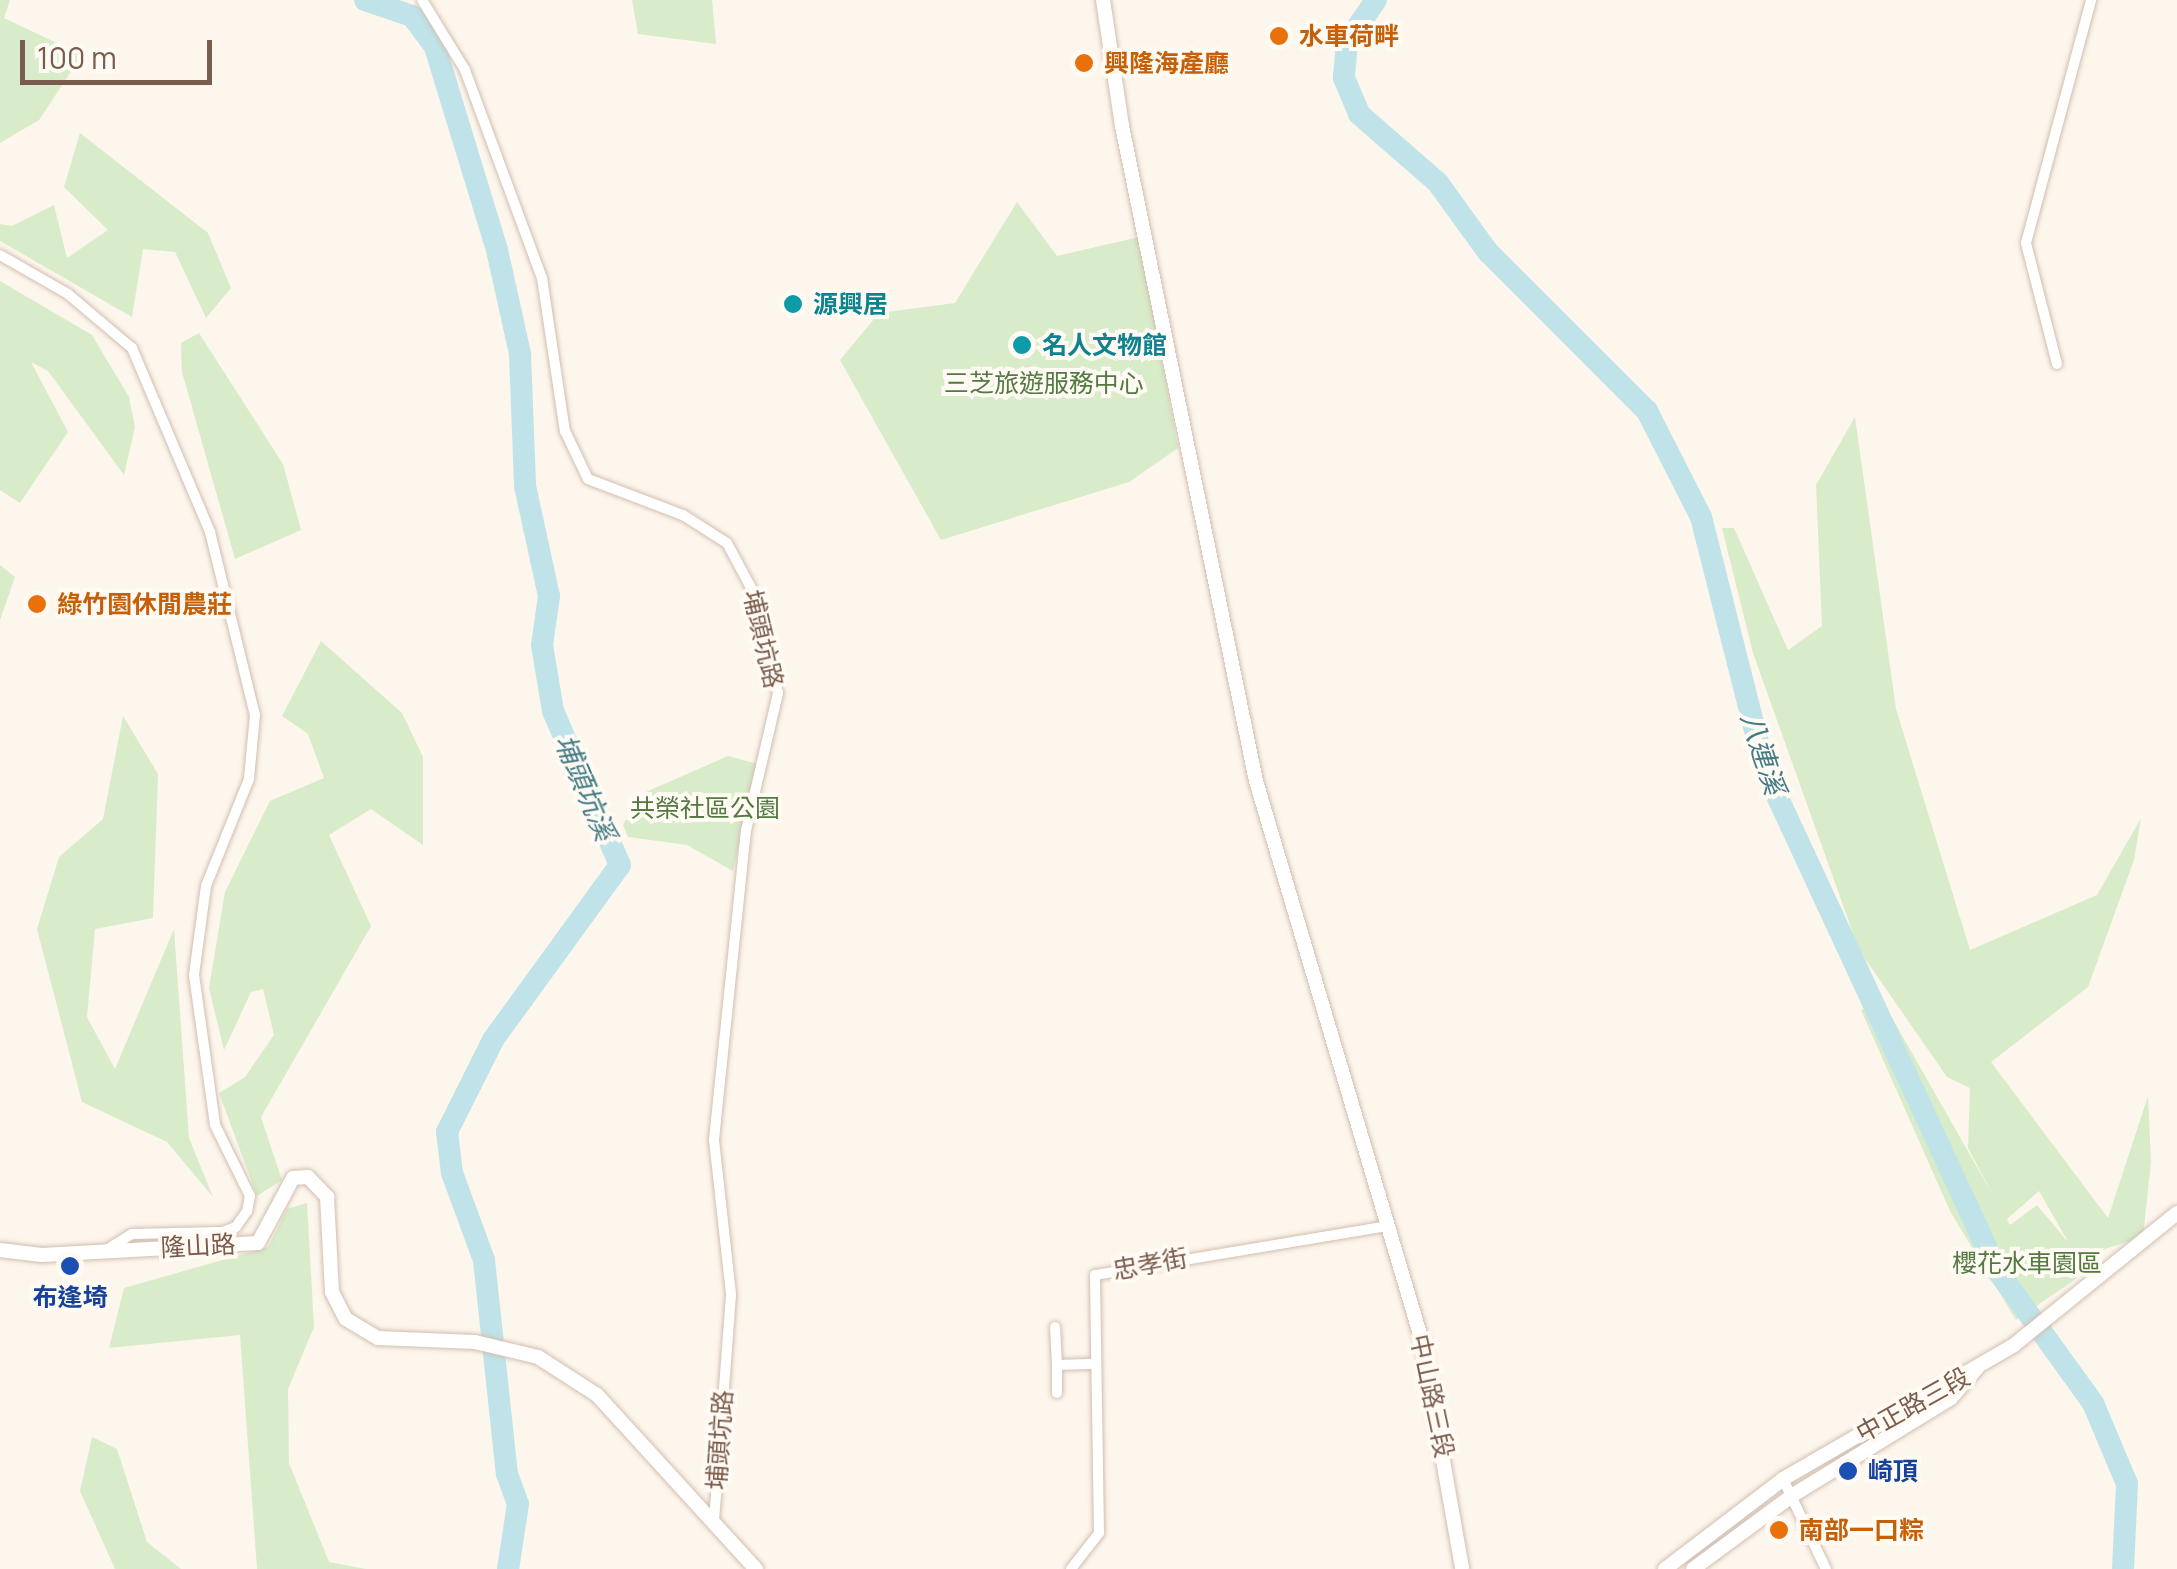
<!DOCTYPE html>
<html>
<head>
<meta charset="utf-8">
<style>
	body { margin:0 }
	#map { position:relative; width:2177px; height:1569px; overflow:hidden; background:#fdf6ec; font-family:Manrope,"Noto Sans TC",sans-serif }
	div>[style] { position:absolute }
	.green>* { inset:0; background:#d8ecc9 }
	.river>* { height:22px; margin:-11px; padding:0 11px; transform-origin:11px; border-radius:11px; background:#bfe3e8 }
	.roads { filter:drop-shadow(0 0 2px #d1beb0) drop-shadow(0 0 2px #d1beb0) }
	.street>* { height:10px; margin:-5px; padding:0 5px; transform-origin:5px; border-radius:5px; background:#fff }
	.secondary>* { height:14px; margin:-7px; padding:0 7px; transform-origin:7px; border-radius:7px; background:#fff }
	.dots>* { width:28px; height:28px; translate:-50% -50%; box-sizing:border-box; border:5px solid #fffaf3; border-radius:50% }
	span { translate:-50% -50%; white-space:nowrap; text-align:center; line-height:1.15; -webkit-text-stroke:8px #fffaf3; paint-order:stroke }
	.food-label { font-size:25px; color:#c56008; font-weight:700 }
	.left { translate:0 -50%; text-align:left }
	.culture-label { font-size:25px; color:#0d838f; font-weight:700 }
	.park-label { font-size:25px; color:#537a41 }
	.street-label { font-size:25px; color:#7a5c4d }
	.transit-label { font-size:25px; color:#164399; font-weight:700 }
	.water-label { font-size:28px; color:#437c86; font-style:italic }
	.scale { position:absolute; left:20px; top:40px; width:192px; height:45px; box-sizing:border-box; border:5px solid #7a5c4d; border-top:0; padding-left:12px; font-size:30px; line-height:35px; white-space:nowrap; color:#7a5c4d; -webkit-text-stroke:8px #fffaf3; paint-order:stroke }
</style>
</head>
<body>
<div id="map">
	<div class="green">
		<i style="clip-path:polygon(0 0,10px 0,4px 18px,82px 55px,39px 120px,0 143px)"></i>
		<i style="clip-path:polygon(632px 0,712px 0,716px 44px,638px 34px)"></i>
		<i style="clip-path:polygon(80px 133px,208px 233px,231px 288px,206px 318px,175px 252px,143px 249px,132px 317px,0 241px,0 224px,12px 226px,54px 205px,67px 258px,108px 230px,64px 187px)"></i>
		<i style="clip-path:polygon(1017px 202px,1057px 256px,1139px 237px,1178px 448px,1129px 482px,941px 540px,840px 360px,879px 313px,955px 303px)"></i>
		<i style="clip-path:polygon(0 281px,92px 335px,129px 397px,135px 427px,124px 475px,48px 371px,31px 362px,68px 432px,20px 503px,0 490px)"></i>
		<i style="clip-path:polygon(199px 333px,283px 464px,301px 530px,235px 559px,182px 372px,181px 343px)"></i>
		<i style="clip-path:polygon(evenodd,1855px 417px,1896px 709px,1970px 950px,2097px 895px,2141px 818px,2134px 860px,2088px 987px,1991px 1062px,2108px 1218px,2148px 1096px,2151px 1162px,2143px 1237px,2079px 1257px,2089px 1270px,2016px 1320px,1950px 1211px,1861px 1010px,1883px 1002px,1994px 1197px,1968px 1148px,1970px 1088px,1947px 1077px,1859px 950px,1753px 653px,1722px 528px,1734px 528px,1788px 650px,1822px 626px,1816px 485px,1855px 417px,2039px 1191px,2067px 1240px,2067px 1241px,2037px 1205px,2010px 1225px,2007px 1219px,2039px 1191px)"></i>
		<i style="clip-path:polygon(0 565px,15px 577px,0 620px)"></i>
		<i style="clip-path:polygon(321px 641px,402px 713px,423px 757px,423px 845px,371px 809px,329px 835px,371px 926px,261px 1117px,282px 1180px,257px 1196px,219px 1093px,245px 1077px,274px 1035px,263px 989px,251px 992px,224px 1050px,209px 988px,225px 892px,270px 801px,324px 778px,308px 734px,282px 716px)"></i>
		<i style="clip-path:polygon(123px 716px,158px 774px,153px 918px,95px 929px,87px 1017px,115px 1069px,174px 929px,189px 1138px,213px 1197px,167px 1142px,82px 1102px,37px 929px,59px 857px,103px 819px)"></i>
		<i style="clip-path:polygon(728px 756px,757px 764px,733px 871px,687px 845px,628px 837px,623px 825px,639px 795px)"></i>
		<i style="clip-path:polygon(307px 1203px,314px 1327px,288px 1389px,289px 1463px,329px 1562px,366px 1569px,257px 1569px,240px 1335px,109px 1348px,124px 1288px,268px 1247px,287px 1209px)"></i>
		<i style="clip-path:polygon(92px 1437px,117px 1449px,147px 1542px,181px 1569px,115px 1569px,80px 1491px)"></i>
	</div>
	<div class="river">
		<i style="left:365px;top:0;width:50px;rotate:18.8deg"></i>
		<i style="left:412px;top:16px;width:39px;rotate:53deg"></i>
		<i style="left:435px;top:47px;width:212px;rotate:73deg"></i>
		<i style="left:497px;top:250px;width:107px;rotate:77.5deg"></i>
		<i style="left:520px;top:354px;width:132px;rotate:87.8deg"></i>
		<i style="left:525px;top:486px;width:113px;rotate:77.7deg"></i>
		<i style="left:549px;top:596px;width:49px;rotate:98.1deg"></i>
		<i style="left:542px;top:645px;width:67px;rotate:80.5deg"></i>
		<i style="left:553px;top:711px;width:168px;rotate:66.5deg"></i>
		<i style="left:620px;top:865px;width:216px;rotate:126deg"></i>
		<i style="left:493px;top:1040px;width:103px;rotate:116.6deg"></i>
		<i style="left:447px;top:1132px;width:41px;rotate:83deg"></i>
		<i style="left:452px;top:1173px;width:93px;rotate:69.8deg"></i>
		<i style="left:484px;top:1260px;width:215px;rotate:83.9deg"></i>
		<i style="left:507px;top:1474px;width:32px;rotate:70deg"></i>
		<i style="left:518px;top:1504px;width:66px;rotate:98.7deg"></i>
		<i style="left:1376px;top:0;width:51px;rotate:124.6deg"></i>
		<i style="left:1347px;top:42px;width:36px;rotate:95deg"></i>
		<i style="left:1344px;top:78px;width:39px;rotate:67deg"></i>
		<i style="left:1359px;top:114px;width:105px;rotate:41.1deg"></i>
		<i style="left:1438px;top:183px;width:85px;rotate:54.1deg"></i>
		<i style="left:1488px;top:252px;width:225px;rotate:45deg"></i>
		<i style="left:1647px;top:411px;width:119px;rotate:63deg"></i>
		<i style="left:1701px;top:517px;width:261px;rotate:75.8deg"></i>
		<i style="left:1765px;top:770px;width:551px;rotate:65.11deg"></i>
		<i style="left:1997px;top:1270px;width:164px;rotate:54.2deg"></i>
		<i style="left:2093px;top:1403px;width:88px;rotate:67.2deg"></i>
		<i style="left:2127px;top:1484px;width:85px;rotate:92.7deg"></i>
	</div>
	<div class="roads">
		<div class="street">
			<i style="left:422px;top:0;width:82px;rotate:58.4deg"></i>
			<i style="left:465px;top:70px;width:222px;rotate:69.7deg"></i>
			<i style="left:542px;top:278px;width:155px;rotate:81.5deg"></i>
			<i style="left:565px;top:431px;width:53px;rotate:64.4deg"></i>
			<i style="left:588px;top:479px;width:102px;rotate:20.8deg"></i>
			<i style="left:683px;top:515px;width:52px;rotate:32.5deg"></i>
			<i style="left:727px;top:543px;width:64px;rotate:61.8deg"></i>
			<i style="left:757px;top:599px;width:96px;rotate:77.4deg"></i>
			<i style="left:778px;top:693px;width:141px;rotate:103.1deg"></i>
			<i style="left:746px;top:830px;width:312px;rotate:95.9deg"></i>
			<i style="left:714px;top:1140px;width:156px;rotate:83.7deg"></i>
			<i style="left:731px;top:1295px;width:227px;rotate:94.3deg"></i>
			<i style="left:0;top:255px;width:78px;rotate:29.8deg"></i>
			<i style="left:68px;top:294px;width:84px;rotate:40.2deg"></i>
			<i style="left:132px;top:348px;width:200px;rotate:67deg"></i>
			<i style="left:210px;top:532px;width:188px;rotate:76.2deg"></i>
			<i style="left:255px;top:715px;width:64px;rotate:95.4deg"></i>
			<i style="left:249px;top:779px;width:115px;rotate:111.9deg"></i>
			<i style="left:206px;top:886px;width:90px;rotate:97.7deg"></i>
			<i style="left:194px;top:975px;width:151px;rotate:82deg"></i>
			<i style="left:215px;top:1125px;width:79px;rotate:63.8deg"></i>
			<i style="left:250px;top:1196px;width:15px;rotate:101deg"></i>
			<i style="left:247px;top:1211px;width:19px;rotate:125deg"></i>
			<i style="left:236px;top:1227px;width:15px;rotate:160deg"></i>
			<i style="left:222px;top:1232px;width:90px;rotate:178.7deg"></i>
			<i style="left:132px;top:1234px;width:28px;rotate:148deg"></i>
			<i style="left:2057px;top:364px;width:125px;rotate:-104.4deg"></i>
			<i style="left:2026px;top:243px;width:252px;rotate:-75deg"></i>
			<i style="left:1055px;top:1327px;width:38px;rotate:87deg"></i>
			<i style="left:1057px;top:1393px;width:28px;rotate:-90deg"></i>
			<i style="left:1057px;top:1365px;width:38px;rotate:-2deg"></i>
			<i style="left:1783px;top:1479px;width:100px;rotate:64.5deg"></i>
			<i style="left:1071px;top:1569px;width:46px;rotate:-52.1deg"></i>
			<i style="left:1099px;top:1533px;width:258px;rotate:-90.9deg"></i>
			<i style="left:1095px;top:1275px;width:297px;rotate:-9.5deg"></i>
		</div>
		<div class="secondary">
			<i style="left:1103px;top:0;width:127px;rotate:81.4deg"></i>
			<i style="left:1122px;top:126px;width:669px;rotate:78.44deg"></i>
			<i style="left:1256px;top:781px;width:584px;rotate:73.49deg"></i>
			<i style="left:1422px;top:1341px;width:231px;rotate:80deg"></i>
			<i style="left:0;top:1250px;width:42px;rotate:6.8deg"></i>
			<i style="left:42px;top:1255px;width:216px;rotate:-3.2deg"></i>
			<i style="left:258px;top:1243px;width:74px;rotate:-61.7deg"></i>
			<i style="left:293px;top:1178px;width:15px;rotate:-4deg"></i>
			<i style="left:308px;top:1177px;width:28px;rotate:46deg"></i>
			<i style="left:327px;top:1197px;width:95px;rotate:87deg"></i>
			<i style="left:332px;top:1292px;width:30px;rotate:63deg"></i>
			<i style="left:346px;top:1319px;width:37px;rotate:31deg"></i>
			<i style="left:378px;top:1338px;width:97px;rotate:2.4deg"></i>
			<i style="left:475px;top:1342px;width:65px;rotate:13.4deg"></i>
			<i style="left:538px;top:1357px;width:70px;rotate:32.8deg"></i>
			<i style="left:597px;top:1395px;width:236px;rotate:47.6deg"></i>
			<i style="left:1665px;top:1569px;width:148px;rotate:-37.3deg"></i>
			<i style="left:1783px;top:1479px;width:267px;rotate:-30.1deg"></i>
			<i style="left:2014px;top:1345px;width:210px;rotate:-39deg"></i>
			<i style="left:1693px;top:1569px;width:124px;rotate:-36.5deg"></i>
			<i style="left:1793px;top:1495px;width:185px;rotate:-31.5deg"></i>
			<i style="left:1951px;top:1398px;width:40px;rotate:-49deg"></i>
		</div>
	</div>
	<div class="dots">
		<i style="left:1279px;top:36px;background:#e8710a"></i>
		<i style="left:1084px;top:63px;background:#e8710a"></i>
		<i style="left:793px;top:304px;background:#0f9aa8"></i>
		<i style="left:1022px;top:345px;background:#0f9aa8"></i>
		<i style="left:37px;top:604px;background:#e8710a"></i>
		<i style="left:70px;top:1266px;background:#1a4fb4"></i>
		<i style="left:1848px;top:1471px;background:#1a4fb4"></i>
		<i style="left:1779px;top:1530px;background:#e8710a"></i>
	</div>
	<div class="food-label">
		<span class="left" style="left:1299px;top:36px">水車荷畔</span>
		<span class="left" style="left:1104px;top:63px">興隆海產廳</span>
		<span class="left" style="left:57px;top:604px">綠竹園休閒農莊</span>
		<span class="left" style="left:1799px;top:1530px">南部一口粽</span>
	</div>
	<div class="culture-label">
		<span class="left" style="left:813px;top:304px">源興居</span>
		<span class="left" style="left:1042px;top:345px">名人文物館</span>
	</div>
	<div class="park-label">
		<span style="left:1044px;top:383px">三芝旅遊服務中心</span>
		<span style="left:705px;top:808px">共榮社區公園</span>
		<span style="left:2027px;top:1263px">櫻花水車園區</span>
	</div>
	<div class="street-label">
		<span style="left:763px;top:639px;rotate:77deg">埔頭坑路</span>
		<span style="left:198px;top:1246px;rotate:-3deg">隆山路</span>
		<span style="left:1150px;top:1264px;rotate:-10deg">忠孝街</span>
		<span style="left:1432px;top:1396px;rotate:78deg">中山路三段</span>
		<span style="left:1913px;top:1405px;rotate:-29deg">中正路三段</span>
		<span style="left:720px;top:1440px;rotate:-86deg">埔頭坑路</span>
	</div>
	<div class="transit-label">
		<span style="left:70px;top:1297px">布逢埼</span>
		<span class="left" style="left:1868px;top:1471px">崎頂</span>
	</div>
	<div class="water-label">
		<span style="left:1764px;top:753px;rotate:72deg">八連溪</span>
		<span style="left:586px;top:787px;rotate:67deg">埔頭坑溪</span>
	</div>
	<div class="scale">100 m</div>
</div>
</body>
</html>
